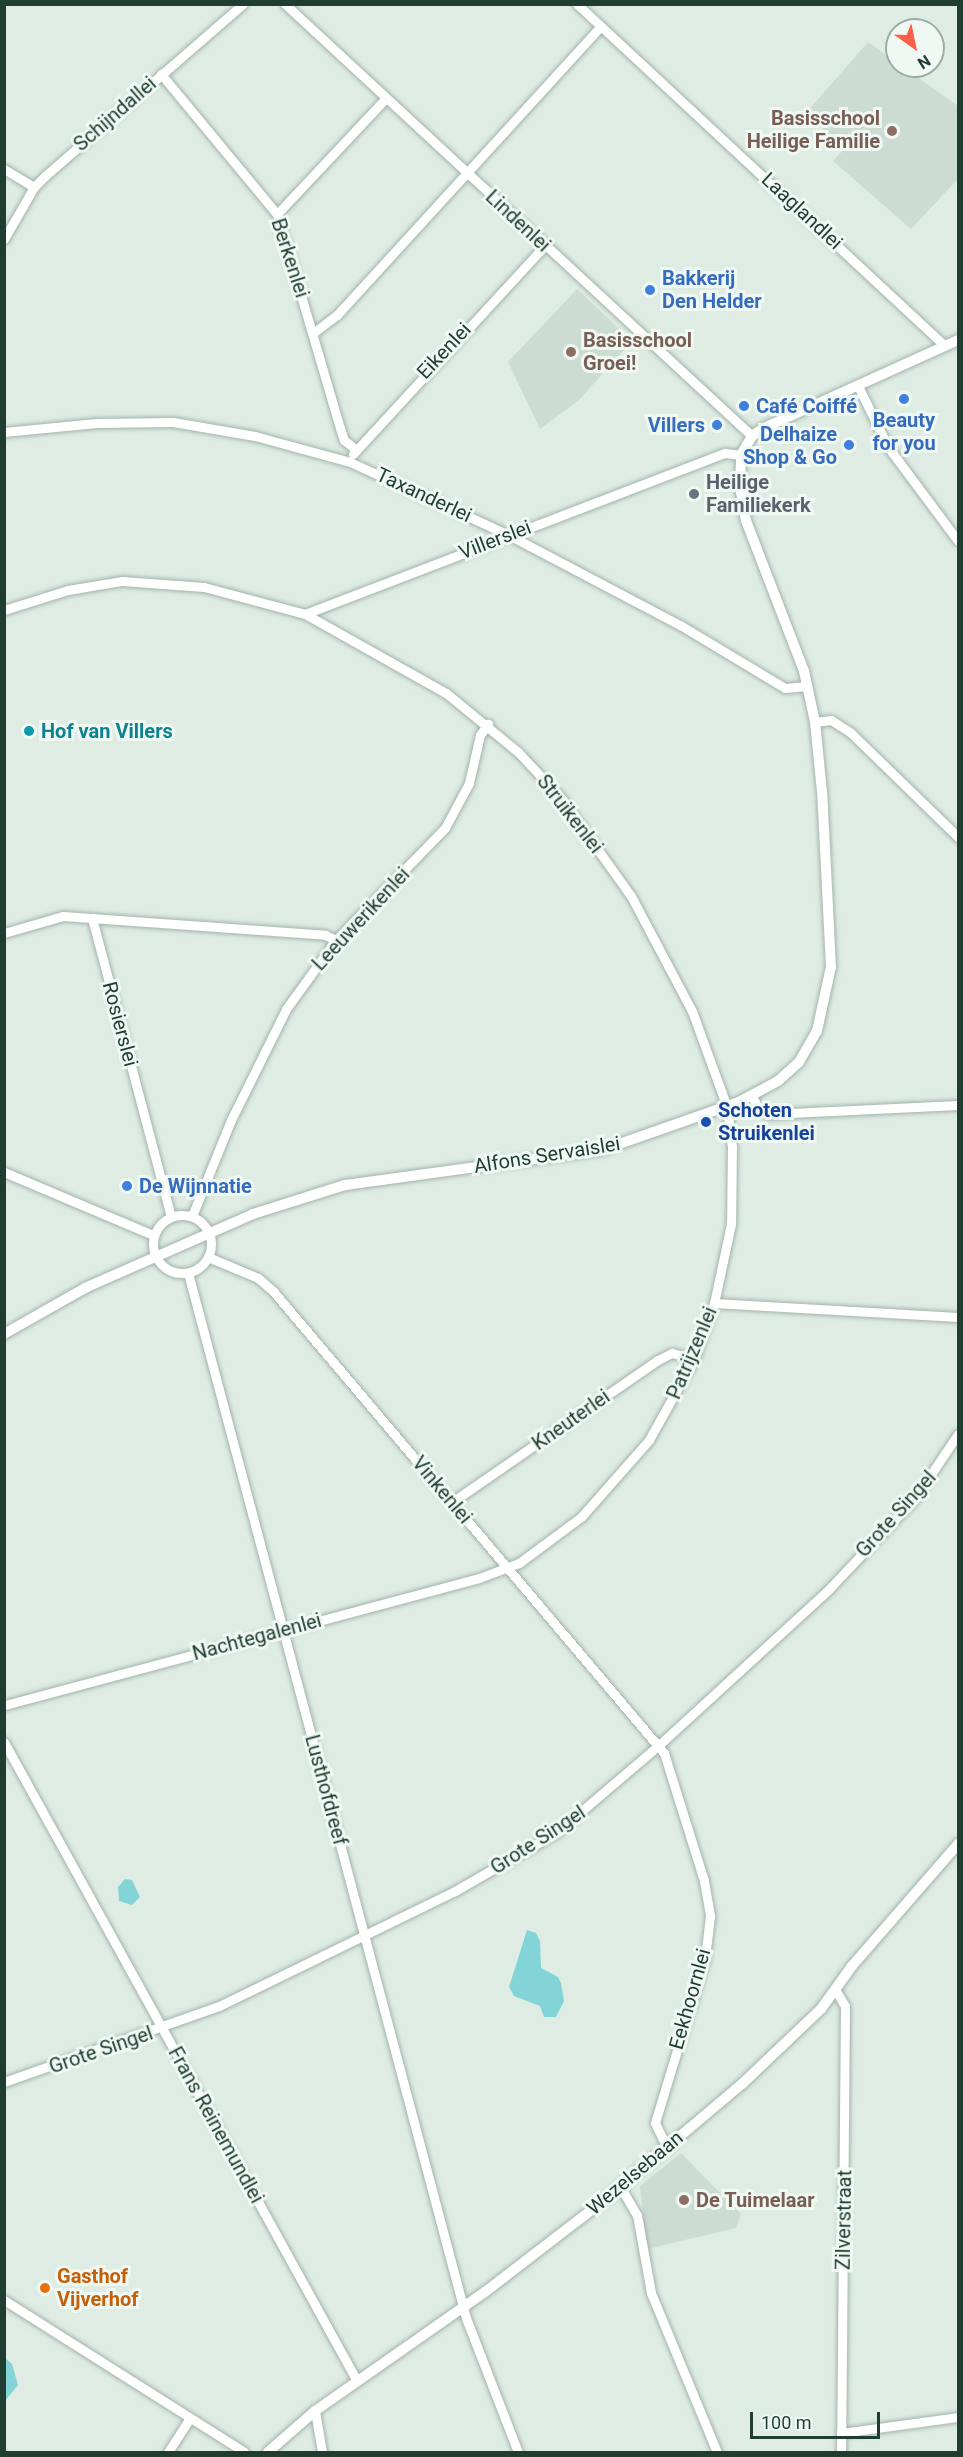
<!DOCTYPE html>
<html>
<head>
<meta charset="utf-8">
<style>
	body { margin:0 }
	#map { position:relative; width:963px; height:2457px; overflow:hidden; background:#dfece4; font-family:Roboto,sans-serif }
	div>[style] { position:absolute }
	.built>* { inset:0; background:#cddcd3 }
	.water>* { inset:0; background:#82d4d6 }
	.roads { filter:drop-shadow(0 0 2px #a2b4ab) drop-shadow(0 0 2px #a2b4ab) }
	.minor>* { height:9px; margin:-4.5px; padding:0 4.5px; transform-origin:4.5px; border-radius:4.5px; background:#fff }
	.minor>.ring { margin:-4.5px; padding:0; box-sizing:content-box; background:none; border:9px solid #fff; border-radius:50% }
	.tertiary>* { height:10px; margin:-5px; padding:0 5px; transform-origin:5px; border-radius:5px; background:#fff }
	.dots>* { width:16px; height:16px; translate:-50% -50%; box-sizing:border-box; border:3px solid #f0f8f3; border-radius:50% }
	span { translate:-50% -50%; white-space:nowrap; text-align:center; line-height:1.15; -webkit-text-stroke:6px #f0f8f3; paint-order:stroke }
	.street-label { font-size:20px; color:#1f3d31 }
	.education-label { font-size:20px; color:#785e54; font-weight:700 }
	.right { translate:-100% -50%; text-align:right }
	.left { translate:0 -50%; text-align:left }
	.shop-label { font-size:20px; color:#366cbe; font-weight:700 }
	.worship-label { font-size:20px; color:#5b616d; font-weight:700 }
	.culture-label { font-size:20px; color:#0d838f; font-weight:700 }
	.transit-label { font-size:20px; color:#164399; font-weight:700 }
	.food-label { font-size:20px; color:#c56008; font-weight:700 }
	.frame { position:absolute; inset:0; border:6px solid #1f3d31; pointer-events:none }
	.north { position:absolute; left:885px; top:18px; width:60px; height:60px; box-sizing:border-box; background:#f0f8f3; border:2px solid #9cada5; border-radius:50%; rotate:147deg; font-size:16px; font-weight:700; line-height:24px; text-align:center; color:#1f3d31 }
	.north::after { content:''; display:block; margin:auto; width:21px; height:27px; background:#fd5f4b; clip-path:polygon(50% 0,100% 100%,50% 72%,0 100%) }
	.scale { position:absolute; left:750px; top:2412px; width:130px; height:27px; box-sizing:border-box; border:3px solid #1f3d31; border-top:0; padding-left:8px; font-size:18px; line-height:21px; white-space:nowrap; color:#1f3d31; -webkit-text-stroke:4px #f0f8f3; paint-order:stroke }
</style>
</head>
<body>
<div id="map">
	<div class="built">
		<i style="clip-path:polygon(868px 42px,958px 106px,958px 179px,911px 229px,833px 161px,844px 149px,806px 113px)"></i>
		<i style="clip-path:polygon(577px 289px,632px 341px,579px 400px,540px 429px,508px 362px)"></i>
		<i style="clip-path:polygon(681px 2153px,741px 2214px,736px 2228px,647px 2249px,640px 2186px)"></i>
	</div>
	<div class="water">
		<i style="clip-path:polygon(125px 1879px,132px 1880px,140px 1897px,132px 1905px,119px 1901px,118px 1887px)"></i>
		<i style="clip-path:polygon(527px 1930px,536px 1933px,540px 1941px,541px 1968px,558px 1977px,561px 1983px,564px 2001px,556px 2017px,544px 2017px,540px 2006px,514px 1996px,509px 1987px)"></i>
		<i style="clip-path:polygon(5px 2358px,12px 2364px,18px 2385px,5px 2401px)"></i>
	</div>
	<div class="roads">
		<div class="minor">
			<i style="left:285px;top:4px;width:636px;rotate:42.77deg"></i>
			<i style="left:577px;top:4px;width:502px;rotate:42.9deg"></i>
			<i style="left:161px;top:74px;width:182px;rotate:50.4deg"></i>
			<i style="left:277px;top:214px;width:223px;rotate:73.6deg"></i>
			<i style="left:340px;top:428px;width:13px;rotate:72deg"></i>
			<i style="left:344px;top:440px;width:13px;rotate:39deg"></i>
			<i style="left:4px;top:169px;width:35px;rotate:31deg"></i>
			<i style="left:277px;top:214px;width:158px;rotate:-46.8deg"></i>
			<i style="left:4px;top:239px;width:60px;rotate:-60deg"></i>
			<i style="left:34px;top:187px;width:16px;rotate:-45deg"></i>
			<i style="left:45px;top:176px;width:262px;rotate:-41deg"></i>
			<i style="left:313px;top:333px;width:30px;rotate:-37deg"></i>
			<i style="left:337px;top:315px;width:391px;rotate:-47.6deg"></i>
			<i style="left:858px;top:386px;width:68px;rotate:63.8deg"></i>
			<i style="left:888px;top:447px;width:117px;rotate:53.3deg"></i>
			<i style="left:4px;top:432px;width:93px;rotate:-5.5deg"></i>
			<i style="left:97px;top:423px;width:76px;rotate:-0.8deg"></i>
			<i style="left:173px;top:422px;width:83px;rotate:9.7deg"></i>
			<i style="left:255px;top:436px;width:98px;rotate:15.3deg"></i>
			<i style="left:350px;top:462px;width:175px;rotate:24.7deg"></i>
			<i style="left:509px;top:535px;width:193px;rotate:27.8deg"></i>
			<i style="left:680px;top:625px;width:122px;rotate:31deg"></i>
			<i style="left:785px;top:688px;width:22px;rotate:-5deg"></i>
			<i style="left:353px;top:454px;width:284px;rotate:-47.4deg"></i>
			<i style="left:4px;top:610px;width:67px;rotate:-17.4deg"></i>
			<i style="left:68px;top:590px;width:55px;rotate:-9.5deg"></i>
			<i style="left:122px;top:581px;width:82px;rotate:4.2deg"></i>
			<i style="left:204px;top:587px;width:105px;rotate:15deg"></i>
			<i style="left:305px;top:614px;width:162px;rotate:29.3deg"></i>
			<i style="left:446px;top:693px;width:93px;rotate:39.3deg"></i>
			<i style="left:518px;top:752px;width:63px;rotate:46.9deg"></i>
			<i style="left:561px;top:798px;width:120px;rotate:54.5deg"></i>
			<i style="left:631px;top:896px;width:130px;rotate:62.1deg"></i>
			<i style="left:692px;top:1011px;width:102px;rotate:70deg"></i>
			<i style="left:727px;top:1107px;width:39px;rotate:83deg"></i>
			<i style="left:732px;top:1146px;width:78px;rotate:90.7deg"></i>
			<i style="left:731px;top:1224px;width:81px;rotate:102.1deg"></i>
			<i style="left:714px;top:1303px;width:59px;rotate:109.7deg"></i>
			<i style="left:694px;top:1359px;width:93px;rotate:119.1deg"></i>
			<i style="left:649px;top:1440px;width:103px;rotate:131.4deg"></i>
			<i style="left:581px;top:1517px;width:77px;rotate:143.4deg"></i>
			<i style="left:519px;top:1563px;width:43px;rotate:159.4deg"></i>
			<i style="left:479px;top:1578px;width:492px;rotate:165deg"></i>
			<i style="left:305px;top:614px;width:450px;rotate:-21deg"></i>
			<i style="left:725px;top:453px;width:16px;rotate:7deg"></i>
			<i style="left:815px;top:722px;width:16px;rotate:-7deg"></i>
			<i style="left:831px;top:720px;width:24px;rotate:33deg"></i>
			<i style="left:851px;top:733px;width:149px;rotate:44.2deg"></i>
			<i style="left:92px;top:918px;width:309px;rotate:75.2deg"></i>
			<i style="left:4px;top:933px;width:61px;rotate:-16.1deg"></i>
			<i style="left:63px;top:916px;width:263px;rotate:4.1deg"></i>
			<i style="left:325px;top:935px;width:12px;rotate:24deg"></i>
			<i style="left:752px;top:1096px;width:13px;rotate:63deg"></i>
			<i style="left:758px;top:1108px;width:13px;rotate:29deg"></i>
			<i style="left:769px;top:1114px;width:189px;rotate:-2.7deg"></i>
			<i style="left:4px;top:1172px;width:162px;rotate:22.9deg"></i>
			<i class="ring" style="left:153px;top:1215px;width:49px;height:49px"></i>
			<i style="left:192px;top:1216px;width:104px;rotate:-67.9deg"></i>
			<i style="left:231px;top:1120px;width:124px;rotate:-63.6deg"></i>
			<i style="left:286px;top:1009px;width:85px;rotate:-54.1deg"></i>
			<i style="left:336px;top:940px;width:156px;rotate:-45.8deg"></i>
			<i style="left:445px;top:828px;width:51px;rotate:-61.9deg"></i>
			<i style="left:469px;top:783px;width:49px;rotate:-77.1deg"></i>
			<i style="left:480px;top:735px;width:14px;rotate:-54deg"></i>
			<i style="left:208px;top:1257px;width:54px;rotate:22.8deg"></i>
			<i style="left:258px;top:1278px;width:20px;rotate:41deg"></i>
			<i style="left:273px;top:1291px;width:605px;rotate:49.76deg"></i>
			<i style="left:664px;top:1753px;width:134px;rotate:72.6deg"></i>
			<i style="left:704px;top:1881px;width:36px;rotate:80deg"></i>
			<i style="left:710px;top:1916px;width:42px;rotate:96.8deg"></i>
			<i style="left:705px;top:1958px;width:172px;rotate:106.9deg"></i>
			<i style="left:655px;top:2123px;width:28px;rotate:64deg"></i>
			<i style="left:188px;top:1273px;width:1081px;rotate:75.1deg"></i>
			<i style="left:466px;top:2318px;width:144px;rotate:68.8deg"></i>
			<i style="left:714px;top:1303px;width:244px;rotate:3.3deg"></i>
			<i style="left:452px;top:1502px;width:250px;rotate:-34.6deg"></i>
			<i style="left:658px;top:1360px;width:16px;rotate:-27deg"></i>
			<i style="left:672px;top:1353px;width:23px;rotate:15deg"></i>
			<i style="left:4px;top:1742px;width:730px;rotate:61.08deg"></i>
			<i style="left:836px;top:1991px;width:17px;rotate:59deg"></i>
			<i style="left:845px;top:2006px;width:446px;rotate:90.5deg"></i>
			<i style="left:4px;top:2082px;width:228px;rotate:-19.5deg"></i>
			<i style="left:219px;top:2006px;width:263px;rotate:-26deg"></i>
			<i style="left:455px;top:1891px;width:118px;rotate:-30deg"></i>
			<i style="left:557px;top:1832px;width:134px;rotate:-40.5deg"></i>
			<i style="left:659px;top:1745px;width:231px;rotate:-42.5deg"></i>
			<i style="left:829px;top:1589px;width:125px;rotate:-46.6deg"></i>
			<i style="left:915px;top:1498px;width:77px;rotate:-56.1deg"></i>
			<i style="left:620px;top:2186px;width:34px;rotate:60deg"></i>
			<i style="left:637px;top:2215px;width:79px;rotate:79.8deg"></i>
			<i style="left:651px;top:2293px;width:172px;rotate:67.5deg"></i>
			<i style="left:4px;top:2300px;width:284px;rotate:32.3deg"></i>
			<i style="left:315px;top:2411px;width:42px;rotate:80.3deg"></i>
			<i style="left:841px;top:2433px;width:118px;rotate:-7.8deg"></i>
			<i style="left:168px;top:2452px;width:40px;rotate:-57.1deg"></i>
		</div>
		<div class="tertiary">
			<i style="left:4px;top:1334px;width:95px;rotate:-29.5deg"></i>
			<i style="left:87px;top:1287px;width:181px;rotate:-23.7deg"></i>
			<i style="left:253px;top:1214px;width:96px;rotate:-17.5deg"></i>
			<i style="left:345px;top:1185px;width:259px;rotate:-7.8deg"></i>
			<i style="left:602px;top:1150px;width:145px;rotate:-19.3deg"></i>
			<i style="left:739px;top:1102px;width:44px;rotate:-28.3deg"></i>
			<i style="left:778px;top:1081px;width:28px;rotate:-42deg"></i>
			<i style="left:799px;top:1062px;width:36px;rotate:-60deg"></i>
			<i style="left:817px;top:1031px;width:66px;rotate:-77.7deg"></i>
			<i style="left:831px;top:967px;width:175px;rotate:-92.9deg"></i>
			<i style="left:822px;top:792px;width:70px;rotate:-95.7deg"></i>
			<i style="left:815px;top:722px;width:52px;rotate:-102.2deg"></i>
			<i style="left:804px;top:671px;width:161px;rotate:-111.1deg"></i>
			<i style="left:746px;top:521px;width:35px;rotate:-100deg"></i>
			<i style="left:740px;top:487px;width:32px;rotate:-88deg"></i>
			<i style="left:741px;top:455px;width:22px;rotate:-60deg"></i>
			<i style="left:752px;top:436px;width:14px;rotate:-34deg"></i>
			<i style="left:764px;top:428px;width:213px;rotate:-24.4deg"></i>
			<i style="left:268px;top:2452px;width:62px;rotate:-41.1deg"></i>
			<i style="left:315px;top:2411px;width:208px;rotate:-35deg"></i>
			<i style="left:485px;top:2292px;width:149px;rotate:-37.6deg"></i>
			<i style="left:603px;top:2201px;width:182px;rotate:-40.1deg"></i>
			<i style="left:742px;top:2084px;width:109px;rotate:-43.5deg"></i>
			<i style="left:821px;top:2009px;width:53px;rotate:-54.2deg"></i>
			<i style="left:852px;top:1966px;width:162px;rotate:-49deg"></i>
		</div>
	</div>
	<div class="dots">
		<i style="left:892px;top:131px;background:#8d6e63"></i>
		<i style="left:650px;top:290px;background:#3f7fe0"></i>
		<i style="left:571px;top:352px;background:#8d6e63"></i>
		<i style="left:904px;top:399px;background:#3f7fe0"></i>
		<i style="left:744px;top:406px;background:#3f7fe0"></i>
		<i style="left:717px;top:425px;background:#3f7fe0"></i>
		<i style="left:849px;top:445px;background:#3f7fe0"></i>
		<i style="left:694px;top:494px;background:#6b7280"></i>
		<i style="left:29px;top:731px;background:#0f9aa8"></i>
		<i style="left:706px;top:1122px;background:#1a4fb4"></i>
		<i style="left:127px;top:1186px;background:#3f7fe0"></i>
		<i style="left:684px;top:2200px;background:#8d6e63"></i>
		<i style="left:45px;top:2288px;background:#e8710a"></i>
	</div>
	<div class="street-label">
		<span style="left:115px;top:114px;rotate:-41deg">Schijndallei</span>
		<span style="left:802px;top:211px;rotate:43deg">Laaglandlei</span>
		<span style="left:518px;top:221px;rotate:43deg">Lindenlei</span>
		<span style="left:290px;top:258px;rotate:72deg">Berkenlei</span>
		<span style="left:444px;top:351px;rotate:-47deg">Eikenlei</span>
		<span style="left:424px;top:495px;rotate:25deg">Taxanderlei</span>
		<span style="left:495px;top:540px;rotate:-21deg">Villerslei</span>
		<span style="left:570px;top:814px;rotate:52deg">Struikenlei</span>
		<span style="left:361px;top:919px;rotate:-47deg">Leeuwerikenlei</span>
		<span style="left:120px;top:1024px;rotate:75deg">Rosierslei</span>
		<span style="left:547px;top:1155px;rotate:-9deg">Alfons Servaislei</span>
		<span style="left:692px;top:1353px;rotate:-67deg">Patrijzenlei</span>
		<span style="left:571px;top:1420px;rotate:-35deg">Kneuterlei</span>
		<span style="left:442px;top:1490px;rotate:50deg">Vinkenlei</span>
		<span style="left:896px;top:1514px;rotate:-48deg">Grote Singel</span>
		<span style="left:257px;top:1637px;rotate:-15deg">Nachtegalenlei</span>
		<span style="left:326px;top:1790px;rotate:75deg">Lusthofdreef</span>
		<span style="left:538px;top:1840px;rotate:-33deg">Grote Singel</span>
		<span style="left:690px;top:1999px;rotate:-74deg">Eekhoornlei</span>
		<span style="left:101px;top:2050px;rotate:-19deg">Grote Singel</span>
		<span style="left:216px;top:2125px;rotate:61deg">Frans Reinemundlei</span>
		<span style="left:635px;top:2173px;rotate:-40deg">Wezelsebaan</span>
		<span style="left:844px;top:2220px;rotate:-89deg">Zilverstraat</span>
	</div>
	<div class="education-label">
		<span class="right" style="left:880px;top:130px">Basisschool<br>Heilige Familie</span>
		<span class="left" style="left:583px;top:352px">Basisschool<br>Groei!</span>
		<span class="left" style="left:696px;top:2200px">De Tuimelaar</span>
	</div>
	<div class="shop-label">
		<span class="left" style="left:662px;top:290px">Bakkerij<br>Den Helder</span>
		<span class="left" style="left:756px;top:406px">Café Coiffé</span>
		<span style="left:904px;top:432px">Beauty<br>for you</span>
		<span class="right" style="left:705px;top:425px">Villers</span>
		<span class="right" style="left:837px;top:446px">Delhaize<br>Shop &amp; Go</span>
		<span class="left" style="left:139px;top:1186px">De Wijnnatie</span>
	</div>
	<div class="worship-label">
		<span class="left" style="left:706px;top:494px">Heilige<br>Familiekerk</span>
	</div>
	<div class="culture-label">
		<span class="left" style="left:41px;top:731px">Hof van Villers</span>
	</div>
	<div class="transit-label">
		<span class="left" style="left:718px;top:1122px">Schoten<br>Struikenlei</span>
	</div>
	<div class="food-label">
		<span class="left" style="left:57px;top:2288px">Gasthof<br>Vijverhof</span>
	</div>
	<div class="frame"></div>
	<div class="north">N</div>
	<div class="scale">100 m</div>
</div>
</body>
</html>
